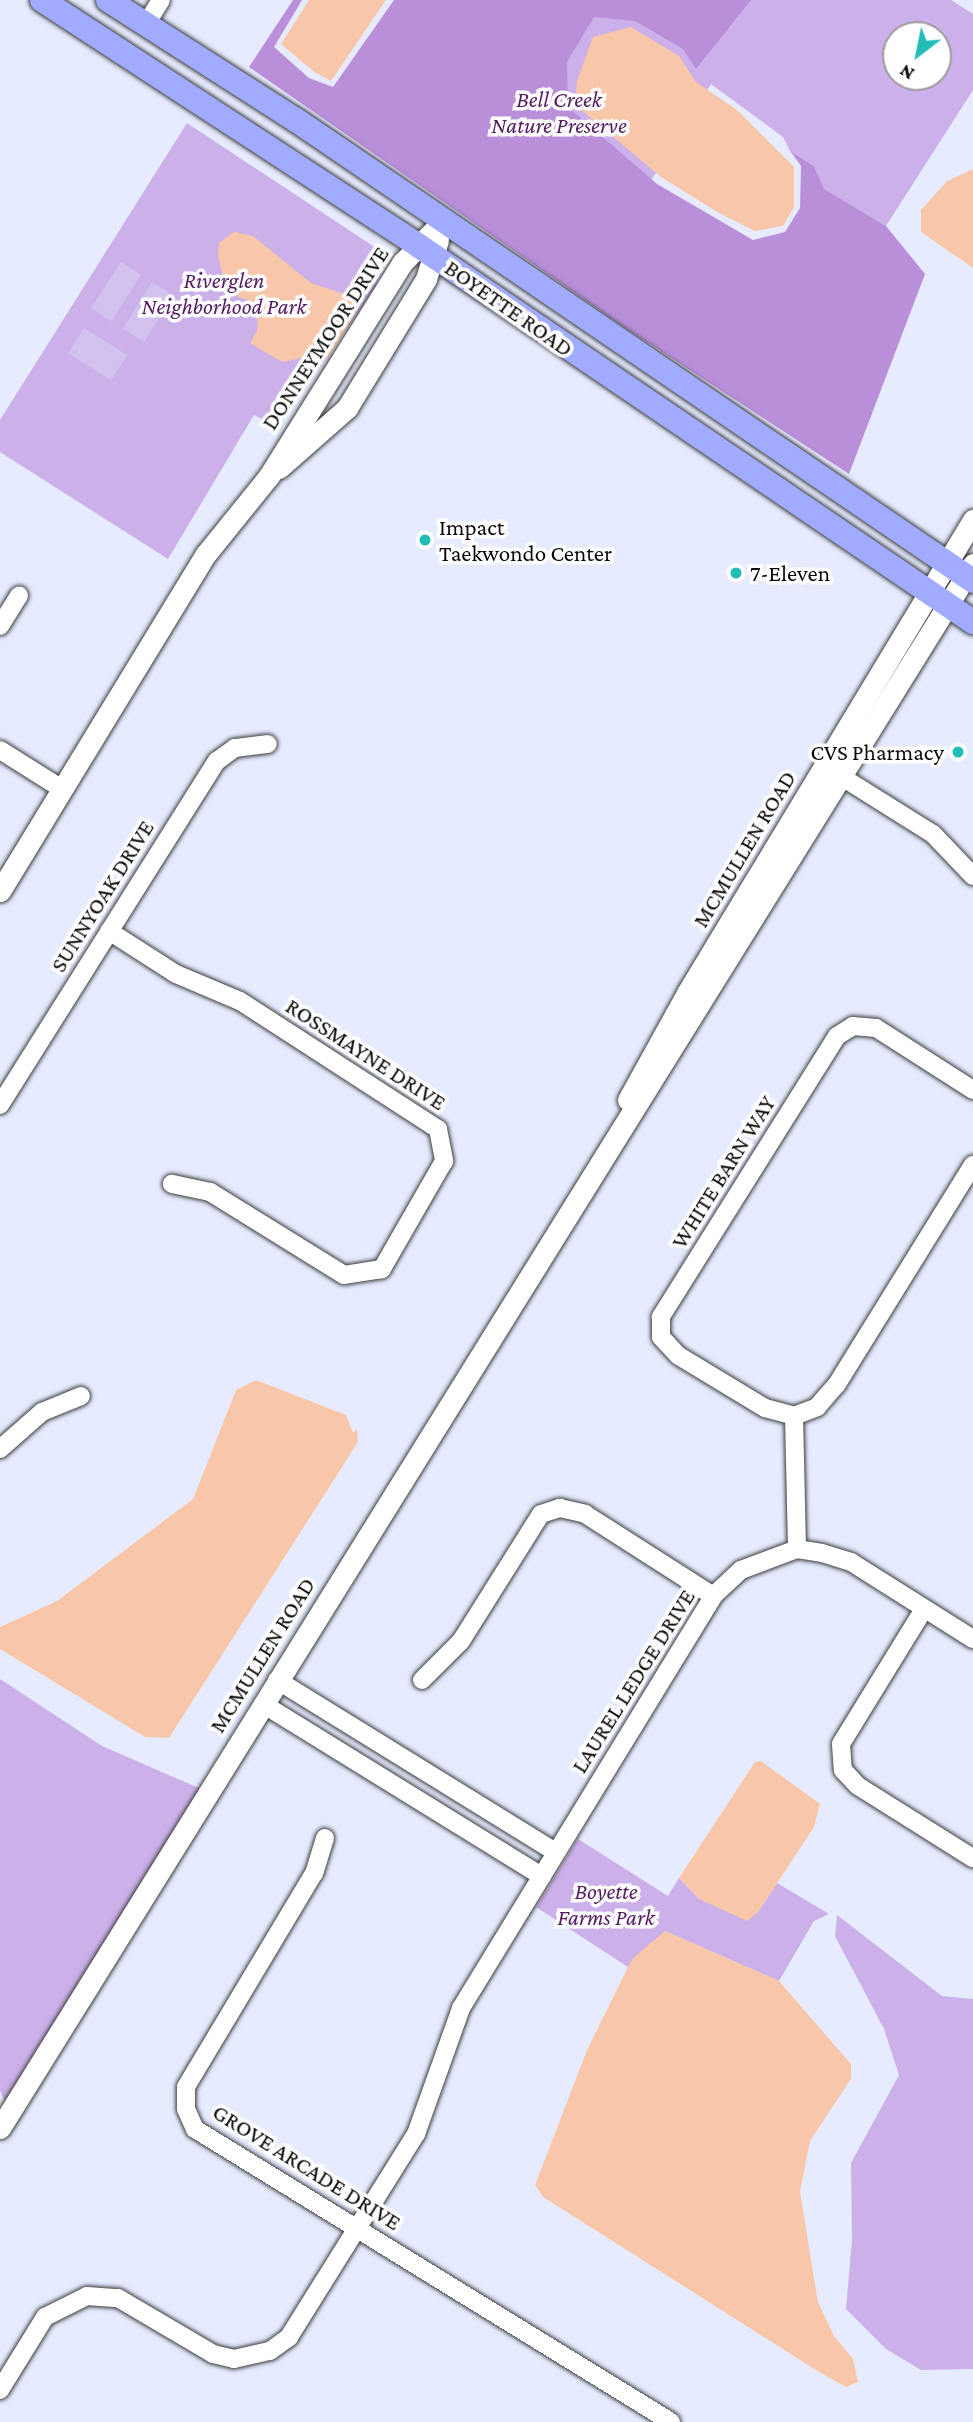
<!DOCTYPE html>
<html>
<head>
<meta charset="utf-8">
<style>
	body { margin:0 }
	#map { position:relative; width:973px; height:2422px; overflow:hidden; background:#e6ebff; font-family:"Crimson Pro",serif }
	div>[style] { position:absolute }
	.green>* { inset:0; background:#ccb0e9 }
	.forest>* { inset:0; background:#b98fda }
	.pitch>* { inset:0; background:#d2c2f0; transform-origin:0 0 }
	.water>* { inset:0; background:#f8c7aa }
	.roads { filter:drop-shadow(0 0 2px #3d3d3d) drop-shadow(0 0 2px #3d3d3d) }
	.minor>* { height:18px; margin:-9px; padding:0 9px; transform-origin:9px; border-radius:9px; background:#fff }
	.tertiary>* { height:21px; margin:-10.5px; padding:0 10.5px; transform-origin:10.5px; border-radius:10.5px; background:#fff }
	.secondary>* { height:24px; margin:-12px; padding:0 12px; transform-origin:12px; border-radius:12px; background:#a1abff }
	.dots>* { width:19px; height:19px; translate:-50% -50%; box-sizing:border-box; border:4px solid #fff; border-radius:50% }
	span { translate:-50% -50%; white-space:nowrap; text-align:center; line-height:1.15; -webkit-text-stroke:7px #fff; paint-order:stroke }
	.park-label { font-size:23px; color:#531a62; font-style:italic }
	.street-label { font-size:23px; color:#0a0a0a }
	.poi-label { font-size:23px; color:#0a0a0a }
	.left { translate:0 -50%; text-align:left }
	.right { translate:-100% -50%; text-align:right }
	.north { position:absolute; left:882px; top:21px; width:70px; height:70px; box-sizing:border-box; background:#fff; border:2px solid #9d9d9d; border-radius:50%; rotate:212deg; font-size:19px; font-weight:700; line-height:28px; text-align:center; color:#0a0a0a }
	.north::after { content:''; display:block; margin:auto; width:24px; height:32px; background:#20bcb5; clip-path:polygon(50% 0,100% 100%,50% 72%,0 100%) }
</style>
</head>
<body>
<div id="map">
	<div class="green">
		<i style="clip-path:polygon(evenodd,415px 0,951px 0,973px 14px,973px 90px,886px 226px,823px 189px,814px 166px,791px 153px,783px 137px,711px 84px,603px 258px,415px 0,896px 35px,938px 35px,938px 77px,896px 77px,896px 35px)"></i>
		<i style="clip-path:polygon(187px 123px,379px 250px,380px 266px,376px 286px,298px 400px,288px 397px,270px 423px,254px 415px,168px 559px,0 452px,0 420px)"></i>
		<i style="clip-path:polygon(0 1679px,102px 1746px,201px 1789px,6px 2103px,0 2091px)"></i>
		<i style="clip-path:polygon(578px 1839px,668px 1896px,679px 1878px,699px 1899px,758px 1912px,777px 1883px,829px 1914px,814px 1921px,779px 1981px,665px 1931px,628px 1967px,536px 1907px)"></i>
		<i style="clip-path:polygon(837px 1915px,942px 1996px,973px 1999px,973px 2369px,921px 2370px,886px 2349px,846px 2309px,852px 2239px,851px 2163px,899px 2075px,884px 2029px,835px 1936px)"></i>
	</div>
	<div class="forest">
		<i style="clip-path:polygon(293px 0,302px 0,274px 47px,309px 78px,333px 87px,394px 0,751px 0,696px 69px,683px 49px,635px 21px,594px 17px,567px 62px,568px 107px,657px 184px,753px 240px,785px 232px,800px 208px,801px 166px,791px 152px,814px 166px,824px 189px,886px 226px,925px 274px,849px 474px,624px 327px,249px 67px)"></i>
	</div>
	<div class="pitch">
		<i style="left:121px;top:262px;width:24px;height:55px;rotate:33deg"></i>
		<i style="left:152px;top:282px;width:25px;height:55px;rotate:32deg"></i>
		<i style="left:84px;top:328px;width:51px;height:30px;rotate:32deg"></i>
	</div>
	<div class="water">
		<i style="clip-path:polygon(309px 0,386px 0,331px 81px,314px 72px,281px 44px)"></i>
		<i style="clip-path:polygon(631px 27px,679px 56px,696px 82px,737px 110px,794px 167px,794px 207px,783px 226px,755px 231px,717px 212px,661px 177px,575px 105px,577px 81px,593px 37px)"></i>
		<i style="clip-path:polygon(973px 169px,973px 268px,921px 232px,921px 210px,947px 181px)"></i>
		<i style="clip-path:polygon(234px 232px,253px 236px,311px 283px,356px 298px,358px 309px,328px 358px,321px 354px,282px 362px,250px 343px,257px 331px,258px 314px,248px 300px,227px 293px,218px 256px,219px 243px)"></i>
		<i style="clip-path:polygon(256px 1380px,346px 1415px,353px 1433px,357px 1429px,358px 1442px,169px 1738px,145px 1737px,0 1649px,0 1627px,57px 1601px,193px 1499px,236px 1390px)"></i>
		<i style="clip-path:polygon(761px 1761px,820px 1804px,814px 1827px,758px 1912px,747px 1921px,699px 1899px,679px 1878px,755px 1762px)"></i>
		<i style="clip-path:polygon(665px 1931px,779px 1981px,851px 2064px,851px 2079px,810px 2141px,800px 2192px,818px 2302px,834px 2336px,853px 2359px,858px 2382px,846px 2387px,819px 2372px,543px 2197px,535px 2185px,587px 2050px,632px 1959px)"></i>
	</div>
	<div class="roads">
		<div class="minor">
			<i style="left:146px;top:24px;width:28px;rotate:-58deg"></i>
			<i style="left:0;top:626px;width:36px;rotate:-58deg"></i>
			<i style="left:0;top:750px;width:73px;rotate:32.2deg"></i>
			<i style="left:842px;top:777px;width:107px;rotate:32.1deg"></i>
			<i style="left:933px;top:834px;width:58px;rotate:46.4deg"></i>
			<i style="left:109px;top:931px;width:80px;rotate:32.7deg"></i>
			<i style="left:176px;top:974px;width:69px;rotate:22.9deg"></i>
			<i style="left:240px;top:1001px;width:236px;rotate:32.9deg"></i>
			<i style="left:438px;top:1129px;width:33px;rotate:79deg"></i>
			<i style="left:444px;top:1161px;width:125px;rotate:119.9deg"></i>
			<i style="left:382px;top:1269px;width:38px;rotate:171deg"></i>
			<i style="left:344px;top:1275px;width:158px;rotate:-148.2deg"></i>
			<i style="left:210px;top:1192px;width:39px;rotate:-168deg"></i>
			<i style="left:973px;top:1090px;width:115px;rotate:-147.4deg"></i>
			<i style="left:876px;top:1028px;width:23px;rotate:-175deg"></i>
			<i style="left:853px;top:1026px;width:19px;rotate:148deg"></i>
			<i style="left:837px;top:1036px;width:332px;rotate:122.1deg"></i>
			<i style="left:661px;top:1317px;width:20px;rotate:90deg"></i>
			<i style="left:661px;top:1337px;width:26px;rotate:47deg"></i>
			<i style="left:679px;top:1356px;width:100px;rotate:31.2deg"></i>
			<i style="left:765px;top:1408px;width:30px;rotate:15deg"></i>
			<i style="left:794px;top:1416px;width:25px;rotate:-21deg"></i>
			<i style="left:817px;top:1407px;width:30px;rotate:-49deg"></i>
			<i style="left:837px;top:1384px;width:258px;rotate:-58.2deg"></i>
			<i style="left:0;top:1105px;width:407px;rotate:-57.8deg"></i>
			<i style="left:217px;top:761px;width:22px;rotate:-36deg"></i>
			<i style="left:235px;top:748px;width:33px;rotate:-7deg"></i>
			<i style="left:794px;top:1416px;width:133px;rotate:88.7deg"></i>
			<i style="left:0;top:1449px;width:56px;rotate:-41.4deg"></i>
			<i style="left:42px;top:1412px;width:42px;rotate:-22.3deg"></i>
			<i style="left:924px;top:1609px;width:158px;rotate:121.6deg"></i>
			<i style="left:841px;top:1744px;width:26px;rotate:86deg"></i>
			<i style="left:843px;top:1770px;width:22px;rotate:47deg"></i>
			<i style="left:858px;top:1786px;width:136px;rotate:32.1deg"></i>
			<i style="left:277px;top:1680px;width:328px;rotate:31.7deg"></i>
			<i style="left:422px;top:1680px;width:55px;rotate:-45deg"></i>
			<i style="left:461px;top:1641px;width:150px;rotate:-57.8deg"></i>
			<i style="left:541px;top:1514px;width:20px;rotate:-18deg"></i>
			<i style="left:560px;top:1508px;width:26px;rotate:13deg"></i>
			<i style="left:585px;top:1514px;width:152px;rotate:32.6deg"></i>
			<i style="left:263px;top:1704px;width:328px;rotate:31.7deg"></i>
			<i style="left:325px;top:1838px;width:37px;rotate:107deg"></i>
			<i style="left:314px;top:1873px;width:249px;rotate:120.9deg"></i>
			<i style="left:186px;top:2087px;width:22px;rotate:90deg"></i>
			<i style="left:186px;top:2109px;width:22px;rotate:66deg"></i>
			<i style="left:195px;top:2129px;width:559px;rotate:31.61deg"></i>
			<i style="left:0;top:2390px;width:86px;rotate:-58.3deg"></i>
			<i style="left:45px;top:2317px;width:47px;rotate:-26.6deg"></i>
			<i style="left:87px;top:2296px;width:31px;rotate:4deg"></i>
			<i style="left:118px;top:2298px;width:110px;rotate:30.5deg"></i>
			<i style="left:213px;top:2354px;width:22px;rotate:13deg"></i>
			<i style="left:234px;top:2359px;width:37px;rotate:-13deg"></i>
			<i style="left:270px;top:2351px;width:24px;rotate:-36deg"></i>
			<i style="left:289px;top:2337px;width:239px;rotate:-58deg"></i>
			<i style="left:416px;top:2134px;width:134px;rotate:-70.3deg"></i>
			<i style="left:461px;top:2008px;width:483px;rotate:-58.5deg"></i>
			<i style="left:713px;top:1596px;width:38px;rotate:-43deg"></i>
			<i style="left:741px;top:1570px;width:60px;rotate:-20.6deg"></i>
			<i style="left:797px;top:1549px;width:25px;rotate:9deg"></i>
			<i style="left:822px;top:1553px;width:30px;rotate:17deg"></i>
			<i style="left:851px;top:1562px;width:144px;rotate:32.3deg"></i>
		</div>
		<div class="tertiary">
			<i style="left:279px;top:468px;width:91px;rotate:-41.4deg"></i>
			<i style="left:347px;top:408px;width:151px;rotate:-58.5deg"></i>
			<i style="left:426px;top:279px;width:41px;rotate:-72.9deg"></i>
			<i style="left:0;top:891px;width:395px;rotate:-58.6deg"></i>
			<i style="left:206px;top:554px;width:100px;rotate:-51.1deg"></i>
			<i style="left:269px;top:476px;width:251px;rotate:-58deg"></i>
			<i style="left:402px;top:263px;width:60px;rotate:-45.7deg"></i>
			<i style="left:628px;top:1100px;width:122px;rotate:-61.1deg"></i>
			<i style="left:687px;top:993px;width:553px;rotate:-58.84deg"></i>
			<i style="left:0;top:2128px;width:1842px;rotate:-58.11deg"></i>
		</div>
		<div class="secondary">
			<i style="left:42px;top:0;width:450px;rotate:33.1deg"></i>
			<i style="left:419px;top:246px;width:670px;rotate:34.16deg"></i>
			<i style="left:108px;top:0;width:223px;rotate:32.6deg"></i>
			<i style="left:296px;top:120px;width:819px;rotate:34.25deg"></i>
		</div>
	</div>
	<div class="dots">
		<i style="left:425px;top:540px;background:#20bcb5"></i>
		<i style="left:736px;top:573px;background:#20bcb5"></i>
		<i style="left:958px;top:752px;background:#20bcb5"></i>
	</div>
	<div class="park-label">
		<span style="left:559px;top:112px">Bell Creek<br>Nature Preserve</span>
		<span style="left:224px;top:293px">Riverglen<br>Neighborhood Park</span>
		<span style="left:606px;top:1904px">Boyette<br>Farms Park</span>
	</div>
	<div class="street-label">
		<span style="left:509px;top:308px;rotate:35deg">BOYETTE ROAD</span>
		<span style="left:325px;top:338px;rotate:-57deg">DONNEYMOOR DRIVE</span>
		<span style="left:744px;top:849px;rotate:-59deg">MCMULLEN ROAD</span>
		<span style="left:102px;top:896px;rotate:-58deg">SUNNYOAK DRIVE</span>
		<span style="left:366px;top:1054px;rotate:33deg">ROSSMAYNE DRIVE</span>
		<span style="left:723px;top:1172px;rotate:-58deg">WHITE BARN WAY</span>
		<span style="left:262px;top:1655px;rotate:-58deg">MCMULLEN ROAD</span>
		<span style="left:633px;top:1681px;rotate:-58deg">LAUREL LEDGE DRIVE</span>
		<span style="left:307px;top:2167px;rotate:32deg">GROVE ARCADE DRIVE</span>
	</div>
	<div class="poi-label">
		<span class="left" style="left:439px;top:540px">Impact<br>Taekwondo Center</span>
		<span class="left" style="left:750px;top:573px">7-Eleven</span>
		<span class="right" style="left:944px;top:752px">CVS Pharmacy</span>
	</div>
	<div class="north">N</div>
</div>
</body>
</html>
